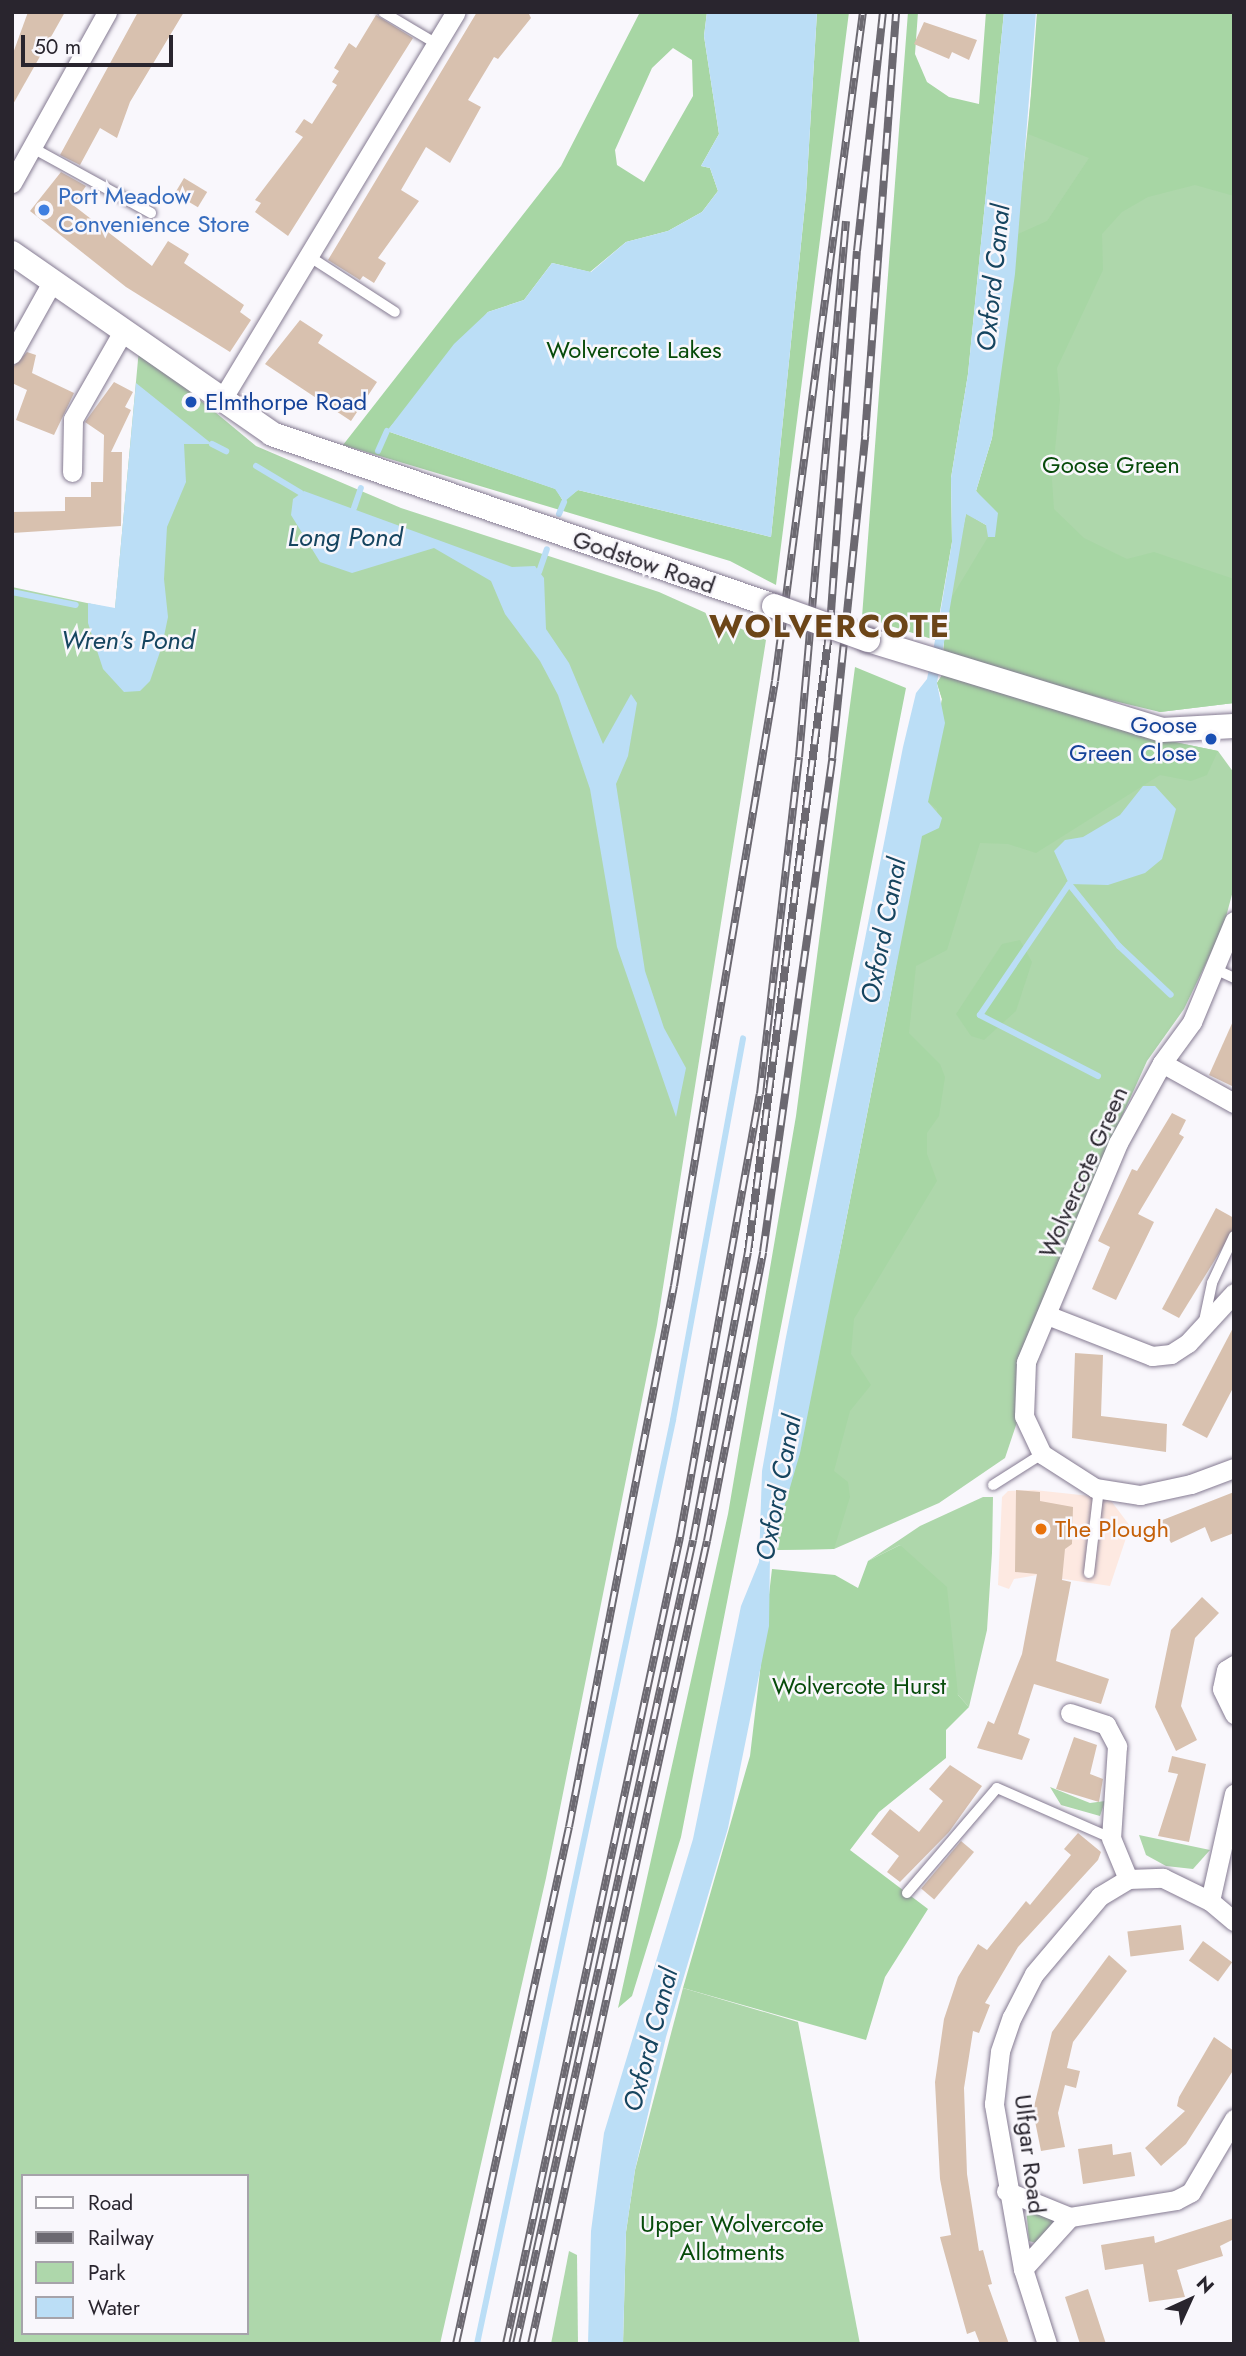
<!DOCTYPE html>
<html>
<head>
<meta charset="utf-8">
<style>
	body { margin:0 }
	#map { position:relative; width:1246px; height:2356px; overflow:hidden; background:#f9f7fc; font-family:Jost,sans-serif }
	div>[style] { position:absolute }
	.commercial>* { inset:0; background:#fde9e1 }
	.green>* { inset:0; background:#aed7ab }
	.forest>* { inset:0; background:#a7d6a4 }
	.water>* { inset:0; background:#bbdef6 }
	.stream>* { height:6px; margin:-3px; padding:0 3px; transform-origin:3px; border-radius:3px; background:#bbdef6 }
	.building>* { inset:0; background:#d8c1af; transform-origin:0 0 }
	.roads { filter:drop-shadow(0 0 2px #857b92) drop-shadow(0 0 2px #857b92) }
	.service>* { height:10px; margin:-5px; padding:0 5px; transform-origin:5px; border-radius:5px; background:#fff }
	.minor>* { height:19px; margin:-9.5px; padding:0 9.5px; transform-origin:9.5px; border-radius:9.5px; background:#fff }
	.tertiary>* { height:24px; margin:-12px; padding:0 12px; transform-origin:12px; border-radius:12px; background:#fff }
	.rail>* { height:8px; margin-top:-4px; transform-origin:0; background:repeating-linear-gradient(90deg,#f9f7fc 0 16px,#6c6971 0 32px); box-sizing:border-box; border-block:2px solid #6c6971 }
	.bridges { filter:drop-shadow(0 0 2px #857b92) drop-shadow(0 0 2px #857b92) }
	.tertiary-bridge>* { height:24px; margin:-12px; padding:0 12px; transform-origin:12px; border-radius:12px; background:#fff }
	.dots>* { width:19px; height:19px; translate:-50% -50%; box-sizing:border-box; border:4px solid #f9f7fc; border-radius:50% }
	span { translate:-50% -50%; white-space:nowrap; text-align:center; line-height:1.15; -webkit-text-stroke:5px #f9f7fc; paint-order:stroke }
	.shop-label { font-size:24px; color:#366cbe }
	.left { translate:0 -50%; text-align:left }
	.park-label { font-size:24px; color:#074b0a }
	.transit-label { font-size:24px; color:#164399 }
	.right { translate:-100% -50%; text-align:right }
	.street-label { font-size:24px; color:#29252e }
	.food-label { font-size:24px; color:#c56008 }
	.water-label { font-size:26px; color:#164560; font-style:italic }
	.district-label { font-size:32px; color:#6c4518; font-weight:700; letter-spacing:2px }
	.frame { position:absolute; inset:0; border:14px solid #29252e; pointer-events:none }
	.legend { position:absolute; left:21px; top:2174px; width:228px; height:161px; box-sizing:border-box; background:#f9f7fc; border:2px solid #a6a3aa; margin:0; padding:9px 12px; list-style:none; font-size:21px; color:#29252e }
	.legend li { display:flex; align-items:center; gap:14px; height:35px }
	.legend b { width:35px; border:2px solid #a6a3aa }
	.north { position:absolute; left:1155px; top:2265px; width:70px; height:70px; -webkit-text-stroke:5px #f9f7fc; paint-order:stroke; rotate:45deg; font-size:19px; font-weight:700; line-height:28px; text-align:center; color:#29252e }
	.north::after { content:''; display:block; margin:auto; width:24px; height:32px; background:#29252e; clip-path:polygon(50% 0,100% 100%,50% 72%,0 100%) }
	.scale { position:absolute; left:21px; top:35px; width:152px; height:32px; box-sizing:border-box; border:4px solid #29252e; border-top:0; padding-left:9px; font-size:21px; line-height:24px; white-space:nowrap; color:#29252e; -webkit-text-stroke:5px #f9f7fc; paint-order:stroke }
</style>
</head>
<body>
<div id="map">
	<div class="commercial">
		<i style="clip-path:polygon(1034px 1490px,1109px 1498px,1130px 1526px,1110px 1586px,1037px 1575px,1014px 1579px,1009px 1589px,998px 1585px,1002px 1497px,1008px 1491px)"></i>
	</div>
	<div class="green">
		<i style="clip-path:polygon(1033px 77px,1234px 93px,1234px 703px,1160px 712px,943px 627px,966px 513px,986px 525px)"></i>
		<i style="clip-path:polygon(evenodd,139px 349px,256px 446px,401px 508px,659px 592px,766px 640px,657px 1325px,546px 1878px,440px 2344px,12px 2344px,12px 587px,115px 609px,139px 349px,23px 2176px,247px 2176px,247px 2333px,23px 2333px,23px 2176px)"></i>
		<i style="clip-path:polygon(944px 672px,1155px 738px,1218px 751px,1234px 773px,1234px 887px,1223px 928px,1184px 1009px,1147px 1061px,1114px 1134px,1005px 1458px,939px 1503px,834px 1549px,772px 1550px,867px 1133px,942px 699px,937px 683px)"></i>
		<i style="clip-path:polygon(983px 1497px,993px 1497px,992px 1553px,987px 1630px,969px 1707px,958px 1695px,900px 1545px,868px 1561px,920px 1526px)"></i>
		<i style="clip-path:polygon(1050px 1787px,1090px 1803px,1105px 1801px,1100px 1816px,1061px 1805px)"></i>
		<i style="clip-path:polygon(1139px 1835px,1210px 1850px,1193px 1869px,1166px 1866px,1146px 1855px)"></i>
		<i style="clip-path:polygon(683px 1988px,798px 2022px,860px 2344px,623px 2344px,626px 2232px,635px 2170px)"></i>
		<i style="clip-path:polygon(1026px 2207px,1055px 2220px,1036px 2243px,1029px 2241px)"></i>
		<i style="clip-path:polygon(569px 2251px,577px 2255px,578px 2344px,551px 2344px)"></i>
	</div>
	<div class="forest">
		<i style="clip-path:polygon(evenodd,640px 12px,707px 12px,704px 36px,719px 134px,701px 166px,710px 168px,718px 191px,702px 212px,668px 231px,626px 242px,590px 272px,552px 263px,524px 300px,488px 312px,387px 431px,556px 489px,563px 501px,578px 490px,771px 537px,806px 195px,817px 12px,849px 12px,776px 585px,730px 561px,343px 445px,561px 166px,640px 12px,673px 48px,692px 60px,693px 96px,644px 182px,617px 165px,615px 150px,652px 68px,673px 48px)"></i>
		<i style="clip-path:polygon(908px 12px,918px 12px,915px 54px,927px 82px,949px 97px,979px 104px,986px 12px,1004px 12px,968px 374px,951px 478px,952px 542px,935px 640px,862px 617px)"></i>
		<i style="clip-path:polygon(1037px 12px,1234px 12px,1234px 196px,1195px 185px,1148px 197px,1122px 212px,1102px 234px,1103px 270px,1057px 368px,1060px 400px,1052px 480px,1054px 509px,1084px 538px,1127px 559px,1154px 552px,1234px 579px,1234px 703px,1160px 712px,981px 669px,943px 654px,947px 605px,988px 537px,995px 537px,988px 506px,976px 491px,992px 438px,1018px 234px,1047px 221px,1089px 158px,1028px 134px)"></i>
		<i style="clip-path:polygon(855px 667px,906px 688px,681px 1837px,632px 1996px,618px 2008px,728px 1514px,796px 1116px)"></i>
		<i style="clip-path:polygon(944px 672px,1155px 738px,1218px 751px,1207px 775px,1191px 781px,1160px 775px,1036px 853px,1008px 844px,980px 843px,947px 950px,916px 966px,909px 1033px,940px 1064px,945px 1077px,939px 1116px,927px 1133px,927px 1154px,937px 1181px,854px 1319px,851px 1354px,871px 1385px,850px 1411px,834px 1471px,848px 1482px,850px 1497px,834px 1549px,772px 1550px,800px 1453px,922px 836px,938px 828px,937px 809px,928px 802px,942px 699px,937px 683px)"></i>
		<i style="clip-path:polygon(1020px 940px,1032px 962px,1016px 1011px,984px 1040px,971px 1036px,956px 1014px,1002px 944px)"></i>
		<i style="clip-path:polygon(900px 1545px,947px 1587px,958px 1695px,969px 1707px,946px 1730px,946px 1758px,879px 1812px,850px 1850px,928px 1909px,885px 1977px,866px 2040px,683px 1988px,750px 1756px,772px 1569px,835px 1575px,858px 1588px,868px 1561px)"></i>
	</div>
	<div class="water">
		<i style="clip-path:polygon(707px 12px,817px 12px,806px 195px,771px 537px,578px 490px,564px 502px,555px 489px,387px 431px,454px 344px,488px 312px,524px 300px,552px 263px,591px 272px,626px 242px,668px 231px,702px 212px,718px 191px,710px 168px,701px 166px,719px 134px,704px 36px)"></i>
		<i style="clip-path:polygon(1004px 12px,1036px 12px,1015px 274px,992px 438px,976px 491px,998px 513px,995px 537px,988px 537px,986px 525px,966px 514px,937px 683px,945px 723px,928px 802px,942px 818px,939px 828px,922px 836px,800px 1453px,770px 1556px,769px 1626px,728px 1828px,666px 2037px,635px 2170px,626px 2232px,623px 2344px,588px 2344px,591px 2231px,604px 2133px,693px 1839px,741px 1606px,759px 1562px,762px 1471px,785px 1342px,903px 747px,916px 693px,927px 679px,938px 626px,952px 542px,951px 478px,968px 374px)"></i>
		<i style="clip-path:polygon(136px 383px,212px 444px,184px 444px,186px 482px,167px 527px,164px 579px,168px 617px,162px 646px,150px 681px,140px 691px,124px 692px,103px 669px,88px 623px,88px 603px,115px 608px)"></i>
		<i style="clip-path:polygon(304px 491px,512px 567px,535px 566px,544px 578px,546px 629px,569px 663px,603px 744px,631px 694px,637px 703px,628px 756px,616px 784px,645px 971px,664px 1028px,686px 1068px,676px 1117px,617px 947px,590px 789px,558px 695px,540px 661px,505px 614px,491px 581px,434px 548px,352px 573px,320px 562px,291px 515px,293px 499px)"></i>
		<i style="clip-path:polygon(1143px 786px,1155px 786px,1176px 809px,1162px 859px,1145px 873px,1108px 885px,1069px 884px,1054px 851px,1065px 840px,1083px 837px,1120px 815px)"></i>
	</div>
	<div class="stream">
		<i style="left:212px;top:444px;width:16px;rotate:27deg"></i>
		<i style="left:378px;top:451px;width:22px;rotate:-66deg"></i>
		<i style="left:256px;top:466px;width:52px;rotate:31deg"></i>
		<i style="left:354px;top:508px;width:21px;rotate:-71deg"></i>
		<i style="left:559px;top:514px;width:13px;rotate:-67deg"></i>
		<i style="left:539px;top:572px;width:24px;rotate:-71deg"></i>
		<i style="left:12px;top:592px;width:65px;rotate:11.5deg"></i>
		<i style="left:1098px;top:1076px;width:133px;rotate:-152.7deg"></i>
		<i style="left:980px;top:1015px;width:158px;rotate:-55.8deg"></i>
		<i style="left:1069px;top:884px;width:80px;rotate:51.1deg"></i>
		<i style="left:1119px;top:946px;width:71px;rotate:43.3deg"></i>
		<i style="left:477px;top:2344px;width:945px;rotate:-78.02deg"></i>
		<i style="left:673px;top:1420px;width:388px;rotate:-79.6deg"></i>
	</div>
	<div class="building">
		<i style="clip-path:polygon(28px 12px,65px 12px,12px 106px,12px 56px)"></i>
		<i style="clip-path:polygon(138px 12px,184px 12px,130px 102px,117px 138px,100px 128px,80px 165px,60px 155px)"></i>
		<i style="clip-path:polygon(477px 12px,528px 12px,531px 18px,498px 59px,494px 57px,468px 100px,481px 107px,450px 163px,426px 147px,401px 190px,419px 201px,378px 258px,386px 263px,374px 283px,363px 276px,360px 280px,328px 260px)"></i>
		<i style="clip-path:polygon(376px 15px,413px 38px,288px 236px,255px 212px,261px 203px,255px 200px,303px 137px,295px 132px,304px 119px,312px 124px,337px 85px,332px 82px,339px 71px,334px 68px,349px 43px,356px 48px)"></i>
		<i style="clip-path:polygon(924px 22px,977px 40px,969px 60px,952px 52px,949px 59px,914px 44px)"></i>
		<i style="clip-path:polygon(61px 172px,86px 186px,73px 205px,152px 266px,168px 241px,189px 254px,184px 263px,244px 305px,240px 312px,251px 320px,230px 352px,126px 287px,30px 211px)"></i>
		<i style="left:184px;top:178px;width:27px;height:18px;rotate:31deg"></i>
		<i style="clip-path:polygon(300px 320px,323px 335px,318px 343px,377px 382px,351px 421px,265px 364px)"></i>
		<i style="clip-path:polygon(27px 352px,36px 355px,32px 373px,74px 393px,54px 435px,16px 420px,27px 390px,12px 383px,12px 368px)"></i>
		<i style="clip-path:polygon(114px 382px,133px 392px,125px 407px,131px 410px,111px 452px,122px 452px,121px 526px,12px 533px,12px 512px,65px 511px,65px 497px,91px 497px,91px 482px,103px 482px,104px 435px,85px 422px)"></i>
		<i style="clip-path:polygon(1234px 1019px,1234px 1087px,1209px 1075px)"></i>
		<i style="clip-path:polygon(1172px 1113px,1186px 1120px,1179px 1134px,1184px 1137px,1138px 1214px,1154px 1222px,1116px 1300px,1092px 1289px,1110px 1247px,1098px 1241px,1132px 1169px,1137px 1171px)"></i>
		<i style="clip-path:polygon(1216px 1208px,1234px 1218px,1234px 1229px,1179px 1318px,1162px 1309px)"></i>
		<i style="clip-path:polygon(1234px 1326px,1234px 1386px,1207px 1438px,1182px 1425px)"></i>
		<i style="clip-path:polygon(1075px 1353px,1103px 1355px,1101px 1416px,1167px 1424px,1166px 1452px,1072px 1438px)"></i>
		<i style="clip-path:polygon(1016px 1490px,1040px 1492px,1040px 1501px,1073px 1507px,1072px 1544px,1065px 1549px,1062px 1580px,1071px 1582px,1056px 1661px,1109px 1679px,1101px 1704px,1034px 1684px,1018px 1734px,1030px 1739px,1022px 1760px,977px 1748px,988px 1721px,994px 1724px,1022px 1654px,1037px 1574px,1015px 1572px)"></i>
		<i style="clip-path:polygon(1234px 1492px,1234px 1533px,1211px 1542px,1205px 1527px,1171px 1543px,1160px 1521px)"></i>
		<i style="clip-path:polygon(1202px 1597px,1219px 1613px,1195px 1638px,1181px 1706px,1197px 1740px,1176px 1751px,1155px 1707px,1171px 1630px)"></i>
		<i style="clip-path:polygon(1074px 1737px,1097px 1745px,1090px 1774px,1103px 1779px,1099px 1802px,1056px 1789px)"></i>
		<i style="clip-path:polygon(1172px 1756px,1206px 1764px,1189px 1842px,1158px 1836px,1178px 1774px,1168px 1772px)"></i>
		<i style="clip-path:polygon(950px 1765px,982px 1786px,949px 1832px,900px 1882px,887px 1872px,899px 1856px,871px 1834px,890px 1809px,919px 1832px,943px 1801px,929px 1789px)"></i>
		<i style="clip-path:polygon(1078px 1833px,1101px 1852px,1098px 1860px,1018px 1947px,985px 2003px,990px 2005px,979px 2033px,973px 2031px,964px 2088px,967px 2174px,979px 2251px,983px 2250px,992px 2284px,988px 2285px,1009px 2344px,980px 2344px,975px 2331px,967px 2334px,940px 2237px,951px 2235px,940px 2179px,935px 2082px,944px 2019px,958px 1977px,978px 1944px,987px 1950px,1026px 1901px,1030px 1905px,1071px 1855px,1064px 1849px)"></i>
		<i style="left:961px;top:1841px;width:17px;height:62px;rotate:40deg"></i>
		<i style="left:1181px;top:1925px;width:25px;height:54px;rotate:83deg"></i>
		<i style="left:1203px;top:1941px;width:36px;height:24px;rotate:36deg"></i>
		<i style="clip-path:polygon(1109px 1955px,1127px 1971px,1073px 2042px,1067px 2068px,1080px 2071px,1076px 2088px,1065px 2085px,1058px 2113px,1065px 2147px,1041px 2151px,1033px 2111px,1052px 2032px)"></i>
		<i style="clip-path:polygon(1214px 2037px,1234px 2051px,1234px 2069px,1186px 2144px,1161px 2166px,1145px 2148px,1185px 2111px,1177px 2106px,1179px 2097px)"></i>
		<i style="clip-path:polygon(1112px 2144px,1113px 2155px,1131px 2152px,1135px 2176px,1083px 2184px,1078px 2149px)"></i>
		<i style="clip-path:polygon(1234px 2218px,1234px 2239px,1220px 2246px,1223px 2256px,1177px 2270px,1185px 2297px,1149px 2302px,1143px 2264px,1105px 2270px,1101px 2245px,1154px 2236px,1155px 2243px)"></i>
		<i style="clip-path:polygon(1088px 2289px,1106px 2344px,1080px 2344px,1065px 2297px)"></i>
	</div>
	<div class="roads">
		<div class="service">
			<i style="left:383px;top:12px;width:63px;rotate:30.7deg"></i>
			<i style="left:31px;top:147px;width:137px;rotate:28.8deg"></i>
			<i style="left:310px;top:257px;width:101px;rotate:32.9deg"></i>
			<i style="left:1217px;top:970px;width:19px;rotate:25deg"></i>
			<i style="left:1204px;top:1321px;width:39px;rotate:-78deg"></i>
			<i style="left:1212px;top:1283px;width:52px;rotate:-64.9deg"></i>
			<i style="left:993px;top:1485px;width:58px;rotate:-32.3deg"></i>
			<i style="left:1089px;top:1573px;width:86px;rotate:-83.3deg"></i>
			<i style="left:907px;top:1893px;width:138px;rotate:-49.4deg"></i>
			<i style="left:997px;top:1788px;width:124px;rotate:23.7deg"></i>
		</div>
		<div class="minor">
			<i style="left:12px;top:183px;width:196px;rotate:-60.9deg"></i>
			<i style="left:12px;top:354px;width:82px;rotate:-60.9deg"></i>
			<i style="left:221px;top:401px;width:454px;rotate:-58.9deg"></i>
			<i style="left:72px;top:472px;width:53px;rotate:-88.9deg"></i>
			<i style="left:73px;top:419px;width:99px;rotate:-60.3deg"></i>
			<i style="left:1234px;top:921px;width:109px;rotate:112.6deg"></i>
			<i style="left:1192px;top:1022px;width:51px;rotate:126.2deg"></i>
			<i style="left:1162px;top:1063px;width:91px;rotate:118.8deg"></i>
			<i style="left:1118px;top:1143px;width:238px;rotate:112.8deg"></i>
			<i style="left:1026px;top:1362px;width:54px;rotate:92.1deg"></i>
			<i style="left:1024px;top:1416px;width:42px;rotate:64.7deg"></i>
			<i style="left:1042px;top:1454px;width:63px;rotate:32.7deg"></i>
			<i style="left:1095px;top:1488px;width:46px;rotate:8.8deg"></i>
			<i style="left:1140px;top:1495px;width:52px;rotate:-12.2deg"></i>
			<i style="left:1191px;top:1484px;width:46px;rotate:-20.4deg"></i>
			<i style="left:1162px;top:1063px;width:82px;rotate:29.1deg"></i>
			<i style="left:1047px;top:1315px;width:113px;rotate:21.3deg"></i>
			<i style="left:1152px;top:1356px;width:19px;rotate:-6deg"></i>
			<i style="left:1171px;top:1354px;width:20px;rotate:-33deg"></i>
			<i style="left:1188px;top:1343px;width:68px;rotate:-47.4deg"></i>
			<i style="left:1234px;top:1665px;width:9px;rotate:148deg"></i>
			<i style="left:1226px;top:1670px;width:19px;rotate:102deg"></i>
			<i style="left:1222px;top:1689px;width:28px;rotate:64deg"></i>
			<i style="left:1070px;top:1713px;width:38px;rotate:18deg"></i>
			<i style="left:1106px;top:1725px;width:24px;rotate:62deg"></i>
			<i style="left:1117px;top:1746px;width:92px;rotate:93.7deg"></i>
			<i style="left:1111px;top:1838px;width:44px;rotate:67.5deg"></i>
			<i style="left:1210px;top:1901px;width:110px;rotate:-77.4deg"></i>
			<i style="left:1006px;top:2191px;width:69px;rotate:22.1deg"></i>
			<i style="left:1070px;top:2217px;width:107px;rotate:-9.1deg"></i>
			<i style="left:1176px;top:2200px;width:17px;rotate:-28deg"></i>
			<i style="left:1191px;top:2192px;width:85px;rotate:-59.5deg"></i>
			<i style="left:1023px;top:2269px;width:70px;rotate:-47.9deg"></i>
			<i style="left:1047px;top:2344px;width:79px;rotate:-107.7deg"></i>
			<i style="left:1023px;top:2269px;width:168px;rotate:-100deg"></i>
			<i style="left:994px;top:2104px;width:53px;rotate:-83.5deg"></i>
			<i style="left:1000px;top:2051px;width:36px;rotate:-71deg"></i>
			<i style="left:1012px;top:2017px;width:48px;rotate:-62.9deg"></i>
			<i style="left:1034px;top:1974px;width:102px;rotate:-49.8deg"></i>
			<i style="left:1100px;top:1896px;width:33px;rotate:-31deg"></i>
			<i style="left:1128px;top:1879px;width:35px;rotate:-2deg"></i>
			<i style="left:1163px;top:1878px;width:52px;rotate:26.1deg"></i>
			<i style="left:1210px;top:1901px;width:31px;rotate:40deg"></i>
		</div>
		<div class="tertiary">
			<i style="left:12px;top:253px;width:317px;rotate:34.8deg"></i>
			<i style="left:272px;top:434px;width:531px;rotate:18.91deg"></i>
			<i style="left:868px;top:640px;width:307px;rotate:17deg"></i>
			<i style="left:1162px;top:730px;width:72px;rotate:-3.2deg"></i>
		</div>
	</div>
	<div class="rail">
		<i style="left:456px;top:2344px;width:529px;rotate:-77.67deg"></i>
		<i style="left:569px;top:1827px;width:551px;rotate:-79.02deg"></i>
		<i style="left:674px;top:1286px;width:613px;rotate:-80.52deg"></i>
		<i style="left:775px;top:681px;width:675px;rotate:-82.51deg"></i>
		<i style="left:506px;top:2344px;width:826px;rotate:-77.83deg"></i>
		<i style="left:680px;top:1537px;width:450px;rotate:-79.8deg"></i>
		<i style="left:760px;top:1094px;width:339px;rotate:-83.4deg"></i>
		<i style="left:799px;top:757px;width:538px;rotate:-84.99deg"></i>
		<i style="left:516px;top:2344px;width:823px;rotate:-77.58deg"></i>
		<i style="left:693px;top:1540px;width:293px;rotate:-79.2deg"></i>
		<i style="left:748px;top:1252px;width:631px;rotate:-82.54deg"></i>
		<i style="left:830px;top:626px;width:376px;rotate:-85.9deg"></i>
		<i style="left:857px;top:251px;width:240px;rotate:-83.8deg"></i>
		<i style="left:531px;top:2344px;width:822px;rotate:-77.64deg"></i>
		<i style="left:707px;top:1541px;width:294px;rotate:-79deg"></i>
		<i style="left:763px;top:1252px;width:499px;rotate:-82deg"></i>
		<i style="left:832px;top:758px;width:324px;rotate:-84.1deg"></i>
		<i style="left:865px;top:436px;width:425px;rotate:-85.8deg"></i>
	</div>
	<div class="bridges">
		<div class="tertiary-bridge">
			<i style="left:774px;top:606px;width:100px;rotate:19.9deg"></i>
		</div>
	</div>
	<div class="dots">
		<i style="left:44px;top:210px;background:#3f7fe0"></i>
		<i style="left:191px;top:402px;background:#1a4fb4"></i>
		<i style="left:1211px;top:739px;background:#1a4fb4"></i>
		<i style="left:1041px;top:1529px;background:#e8710a"></i>
	</div>
	<div class="shop-label">
		<span class="left" style="left:58px;top:210px">Port Meadow<br>Convenience Store</span>
	</div>
	<div class="park-label">
		<span style="left:634px;top:350px">Wolvercote Lakes</span>
		<span style="left:1111px;top:465px">Goose Green</span>
		<span style="left:859px;top:1686px">Wolvercote Hurst</span>
		<span style="left:732px;top:2238px">Upper Wolvercote<br>Allotments</span>
	</div>
	<div class="transit-label">
		<span class="left" style="left:205px;top:402px">Elmthorpe Road</span>
		<span class="right" style="left:1197px;top:739px">Goose<br>Green Close</span>
	</div>
	<div class="street-label">
		<span style="left:644px;top:562px;rotate:19deg">Godstow Road</span>
		<span style="left:1083px;top:1172px;rotate:-66deg">Wolvercote Green</span>
		<span style="left:1030px;top:2154px;rotate:83deg">Ulfgar Road</span>
	</div>
	<div class="food-label">
		<span class="left" style="left:1055px;top:1529px">The Plough</span>
	</div>
	<div class="water-label">
		<span style="left:994px;top:278px;rotate:-84deg">Oxford Canal</span>
		<span style="left:345px;top:538px">Long Pond</span>
		<span style="left:128px;top:641px">Wren's Pond</span>
		<span style="left:884px;top:931px;rotate:-79deg">Oxford Canal</span>
		<span style="left:779px;top:1488px;rotate:-79deg">Oxford Canal</span>
		<span style="left:651px;top:2040px;rotate:-75deg">Oxford Canal</span>
	</div>
	<div class="district-label">
		<span style="left:830px;top:626px">WOLVERCOTE</span>
	</div>
	<div class="frame"></div>
	<ul class="legend">
	<li><b style="height:9px;background:#fff"></b>Road</li>
	<li><b style="height:9px;background:#6c6971"></b>Railway</li>
	<li><b style="height:19px;background:#aed7ab"></b>Park</li>
	<li><b style="height:19px;background:#bbdef6"></b>Water</li>
	</ul>
	<div class="north">N</div>
	<div class="scale">50 m</div>
</div>
</body>
</html>
